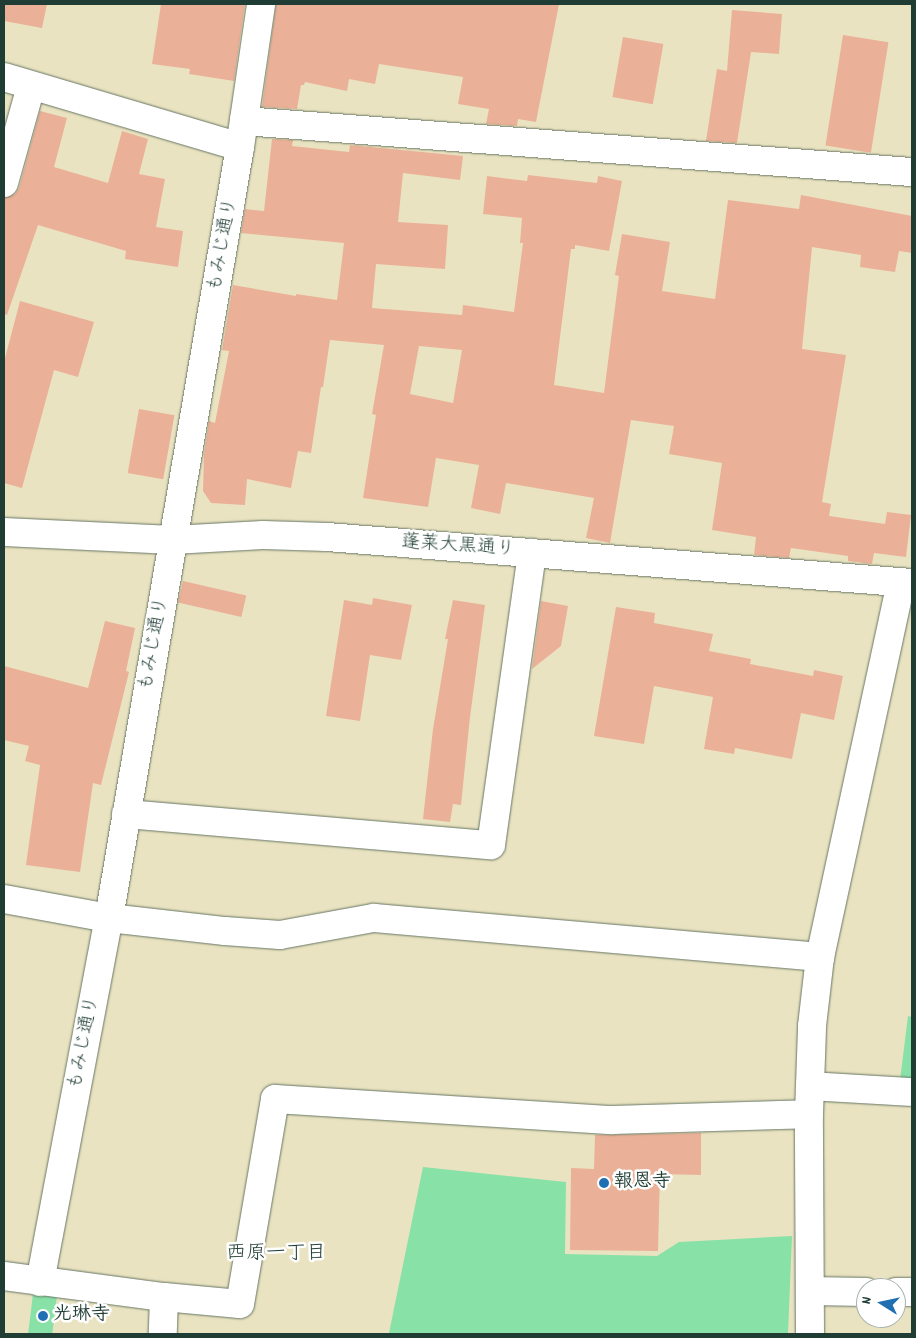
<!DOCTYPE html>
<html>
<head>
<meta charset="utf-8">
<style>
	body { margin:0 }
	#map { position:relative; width:916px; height:1338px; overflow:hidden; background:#eae3c1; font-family:Dekko,"Klee One",sans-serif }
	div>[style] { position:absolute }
	.green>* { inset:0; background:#88e1a7; transform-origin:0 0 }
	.building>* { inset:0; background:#eab198; transform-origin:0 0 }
	.roads { filter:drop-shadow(0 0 1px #667765) drop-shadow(0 0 1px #667765) }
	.minor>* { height:28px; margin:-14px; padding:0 14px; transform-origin:14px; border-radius:14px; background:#fff }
	.dots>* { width:14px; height:14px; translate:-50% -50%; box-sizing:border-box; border:2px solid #fff; border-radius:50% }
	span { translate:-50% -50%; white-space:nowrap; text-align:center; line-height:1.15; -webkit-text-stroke:5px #fff; paint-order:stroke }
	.street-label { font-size:19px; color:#1f3d34 }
	.poi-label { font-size:19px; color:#1f3d34; font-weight:700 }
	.left { translate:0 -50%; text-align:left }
	.neighbourhood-label { font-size:20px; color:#1f3d34 }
	.frame { position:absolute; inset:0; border:5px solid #1f3d34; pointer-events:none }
	.north { position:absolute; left:856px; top:1278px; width:50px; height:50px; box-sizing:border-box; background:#fff; border:1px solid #a5b1ae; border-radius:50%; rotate:280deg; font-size:14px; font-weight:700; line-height:20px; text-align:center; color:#1f3d34 }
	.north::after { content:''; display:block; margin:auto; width:18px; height:22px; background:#1f6fb2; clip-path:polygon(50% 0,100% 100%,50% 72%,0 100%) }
</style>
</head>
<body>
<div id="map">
	<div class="green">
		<i style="clip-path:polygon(908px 1016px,912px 1017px,912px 1089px,899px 1088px)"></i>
		<i style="clip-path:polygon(423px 1167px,566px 1182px,565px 1254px,657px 1256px,679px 1242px,792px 1236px,788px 1334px,389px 1333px)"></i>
		<i style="left:33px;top:1294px;width:24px;height:40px;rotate:7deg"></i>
	</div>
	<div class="building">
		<i style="clip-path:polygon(4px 4px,47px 4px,42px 28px,4px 21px)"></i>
		<i style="clip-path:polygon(161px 4px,245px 4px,234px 81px,189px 74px,190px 69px,152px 64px)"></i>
		<i style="clip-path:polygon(276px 4px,559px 4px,536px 122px,518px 119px,517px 126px,486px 124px,489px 109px,458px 104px,463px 77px,379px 64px,375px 84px,349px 79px,347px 91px,305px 82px,304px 85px,301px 85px,297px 109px,262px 107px)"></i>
		<i style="clip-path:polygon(732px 10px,782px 14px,779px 54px,751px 52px,737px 143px,706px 141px,717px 69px,727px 71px)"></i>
		<i style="left:843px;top:35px;width:46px;height:112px;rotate:9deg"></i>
		<i style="left:623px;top:37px;width:41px;height:61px;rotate:10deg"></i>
		<i style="clip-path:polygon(40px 111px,67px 118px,54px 167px,108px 183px,122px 131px,148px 139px,139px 174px,165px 179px,156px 227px,183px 231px,178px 267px,125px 259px,126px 251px,38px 225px,7px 315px,4px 314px,4px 198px,15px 194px,19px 188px)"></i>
		<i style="clip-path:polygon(evenodd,272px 139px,293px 140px,292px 146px,349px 152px,350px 145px,463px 156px,460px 180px,403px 173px,398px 222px,448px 225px,445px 269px,376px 264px,372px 308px,462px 315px,463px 305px,514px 312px,523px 243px,520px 243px,522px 218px,483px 214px,487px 176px,527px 181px,528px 175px,597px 183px,598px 176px,622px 181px,609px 251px,575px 245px,575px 249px,571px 249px,554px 385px,604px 393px,619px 276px,615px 275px,622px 234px,670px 242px,662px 291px,715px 299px,728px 200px,799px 209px,801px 195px,912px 216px,912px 253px,899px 251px,895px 272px,860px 267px,861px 255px,812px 247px,802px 349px,846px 355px,822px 502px,831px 504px,829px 516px,885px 524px,887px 512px,911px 515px,906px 557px,874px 553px,872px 564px,848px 561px,848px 556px,791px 548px,789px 558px,754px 555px,756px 537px,712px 530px,722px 463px,669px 454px,674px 426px,631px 420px,610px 543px,586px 538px,594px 498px,506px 483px,500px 514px,471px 508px,479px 465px,436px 458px,428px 507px,363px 498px,376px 415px,372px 414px,384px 345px,330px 340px,323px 387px,321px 387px,311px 453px,298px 451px,291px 488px,247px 479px,245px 505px,211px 503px,203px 491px,204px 455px,209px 421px,215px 423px,229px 351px,222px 350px,233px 285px,296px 296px,296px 294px,337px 300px,344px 243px,241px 233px,245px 209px,264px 211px,272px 139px,419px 346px,462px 350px,453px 403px,410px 394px,419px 346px)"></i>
		<i style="clip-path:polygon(20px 301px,94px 322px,78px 377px,54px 370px,22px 488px,4px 483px,4px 362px)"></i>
		<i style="left:139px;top:409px;width:36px;height:65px;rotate:10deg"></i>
		<i style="left:183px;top:581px;width:65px;height:22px;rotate:13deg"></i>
		<i style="clip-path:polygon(373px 598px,412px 605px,401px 660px,370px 655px,360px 721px,326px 716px,344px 600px,372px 605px)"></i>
		<i style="clip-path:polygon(453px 600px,485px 605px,470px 717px,461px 805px,453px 804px,450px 822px,423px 819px,433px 729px,448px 639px,445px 639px)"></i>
		<i style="clip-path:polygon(541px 601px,568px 606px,561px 646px,532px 669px)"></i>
		<i style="clip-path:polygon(616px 607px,655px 613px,654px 623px,713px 634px,709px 651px,751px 659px,750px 664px,813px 676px,814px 670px,843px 676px,834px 720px,801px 713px,792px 759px,735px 748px,734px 754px,704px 749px,713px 697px,654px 686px,644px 744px,594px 736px)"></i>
		<i style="clip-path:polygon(105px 621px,135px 628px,126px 671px,129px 672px,101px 785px,93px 783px,80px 872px,26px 865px,40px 765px,25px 761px,29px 746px,4px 740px,4px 666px,88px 688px)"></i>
		<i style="clip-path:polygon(701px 1133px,701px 1175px,660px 1174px,658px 1251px,570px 1250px,571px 1168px,594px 1169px,595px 1135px)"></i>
	</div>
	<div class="roads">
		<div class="minor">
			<i style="left:4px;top:77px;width:246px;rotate:16.5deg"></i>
			<i style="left:244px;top:121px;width:670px;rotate:4.37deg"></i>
			<i style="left:4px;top:183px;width:101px;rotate:-74.4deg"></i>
			<i style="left:4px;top:532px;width:169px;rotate:2.7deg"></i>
			<i style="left:173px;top:540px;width:90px;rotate:-3.2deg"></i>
			<i style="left:263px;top:535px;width:64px;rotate:1.8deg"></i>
			<i style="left:327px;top:537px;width:587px;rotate:4.5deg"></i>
			<i style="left:126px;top:814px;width:366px;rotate:4.9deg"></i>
			<i style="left:491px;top:845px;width:295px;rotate:-82deg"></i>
			<i style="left:4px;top:899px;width:107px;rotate:10.3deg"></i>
			<i style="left:109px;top:918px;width:117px;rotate:6.4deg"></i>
			<i style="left:225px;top:931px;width:55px;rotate:4.2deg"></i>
			<i style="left:280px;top:935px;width:96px;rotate:-10.3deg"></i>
			<i style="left:374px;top:918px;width:448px;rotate:5deg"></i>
			<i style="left:810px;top:1086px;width:102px;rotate:3.4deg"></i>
			<i style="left:4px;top:1276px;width:161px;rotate:7.5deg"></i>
			<i style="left:164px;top:1297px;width:37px;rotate:92deg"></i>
			<i style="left:40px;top:1282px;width:370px;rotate:-79.3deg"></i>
			<i style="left:109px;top:918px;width:782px;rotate:-80.36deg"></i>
			<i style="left:240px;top:147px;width:145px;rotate:-81.6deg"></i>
			<i style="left:810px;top:1291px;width:56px;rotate:1deg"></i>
			<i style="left:896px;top:1292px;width:16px"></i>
			<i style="left:164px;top:1297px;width:76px;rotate:5.3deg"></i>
			<i style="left:240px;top:1304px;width:208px;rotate:-80.3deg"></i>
			<i style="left:275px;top:1099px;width:338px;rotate:3.6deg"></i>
			<i style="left:612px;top:1120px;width:197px;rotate:-1.7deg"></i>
			<i style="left:810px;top:1334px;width:220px;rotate:-90.3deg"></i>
			<i style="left:809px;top:1114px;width:88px;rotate:-88deg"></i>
			<i style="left:812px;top:1026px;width:69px;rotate:-83.4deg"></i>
			<i style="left:820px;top:957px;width:383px;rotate:-77.8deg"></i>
		</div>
	</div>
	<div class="dots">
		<i style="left:604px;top:1183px;background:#1f6fb2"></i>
		<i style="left:43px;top:1316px;background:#1f6fb2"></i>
	</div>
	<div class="street-label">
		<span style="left:224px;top:245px;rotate:-80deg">もみじ通り</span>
		<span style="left:458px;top:547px;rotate:4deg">蓬莱大黒通り</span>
		<span style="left:155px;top:644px;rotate:-80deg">もみじ通り</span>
		<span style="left:85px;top:1043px;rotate:-79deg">もみじ通り</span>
	</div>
	<div class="poi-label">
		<span class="left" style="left:614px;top:1183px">報恩寺</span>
		<span class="left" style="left:53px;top:1316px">光琳寺</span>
	</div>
	<div class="neighbourhood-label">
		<span style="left:276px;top:1254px">西原一丁目</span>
	</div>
	<div class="frame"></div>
	<div class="north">N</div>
</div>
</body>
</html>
